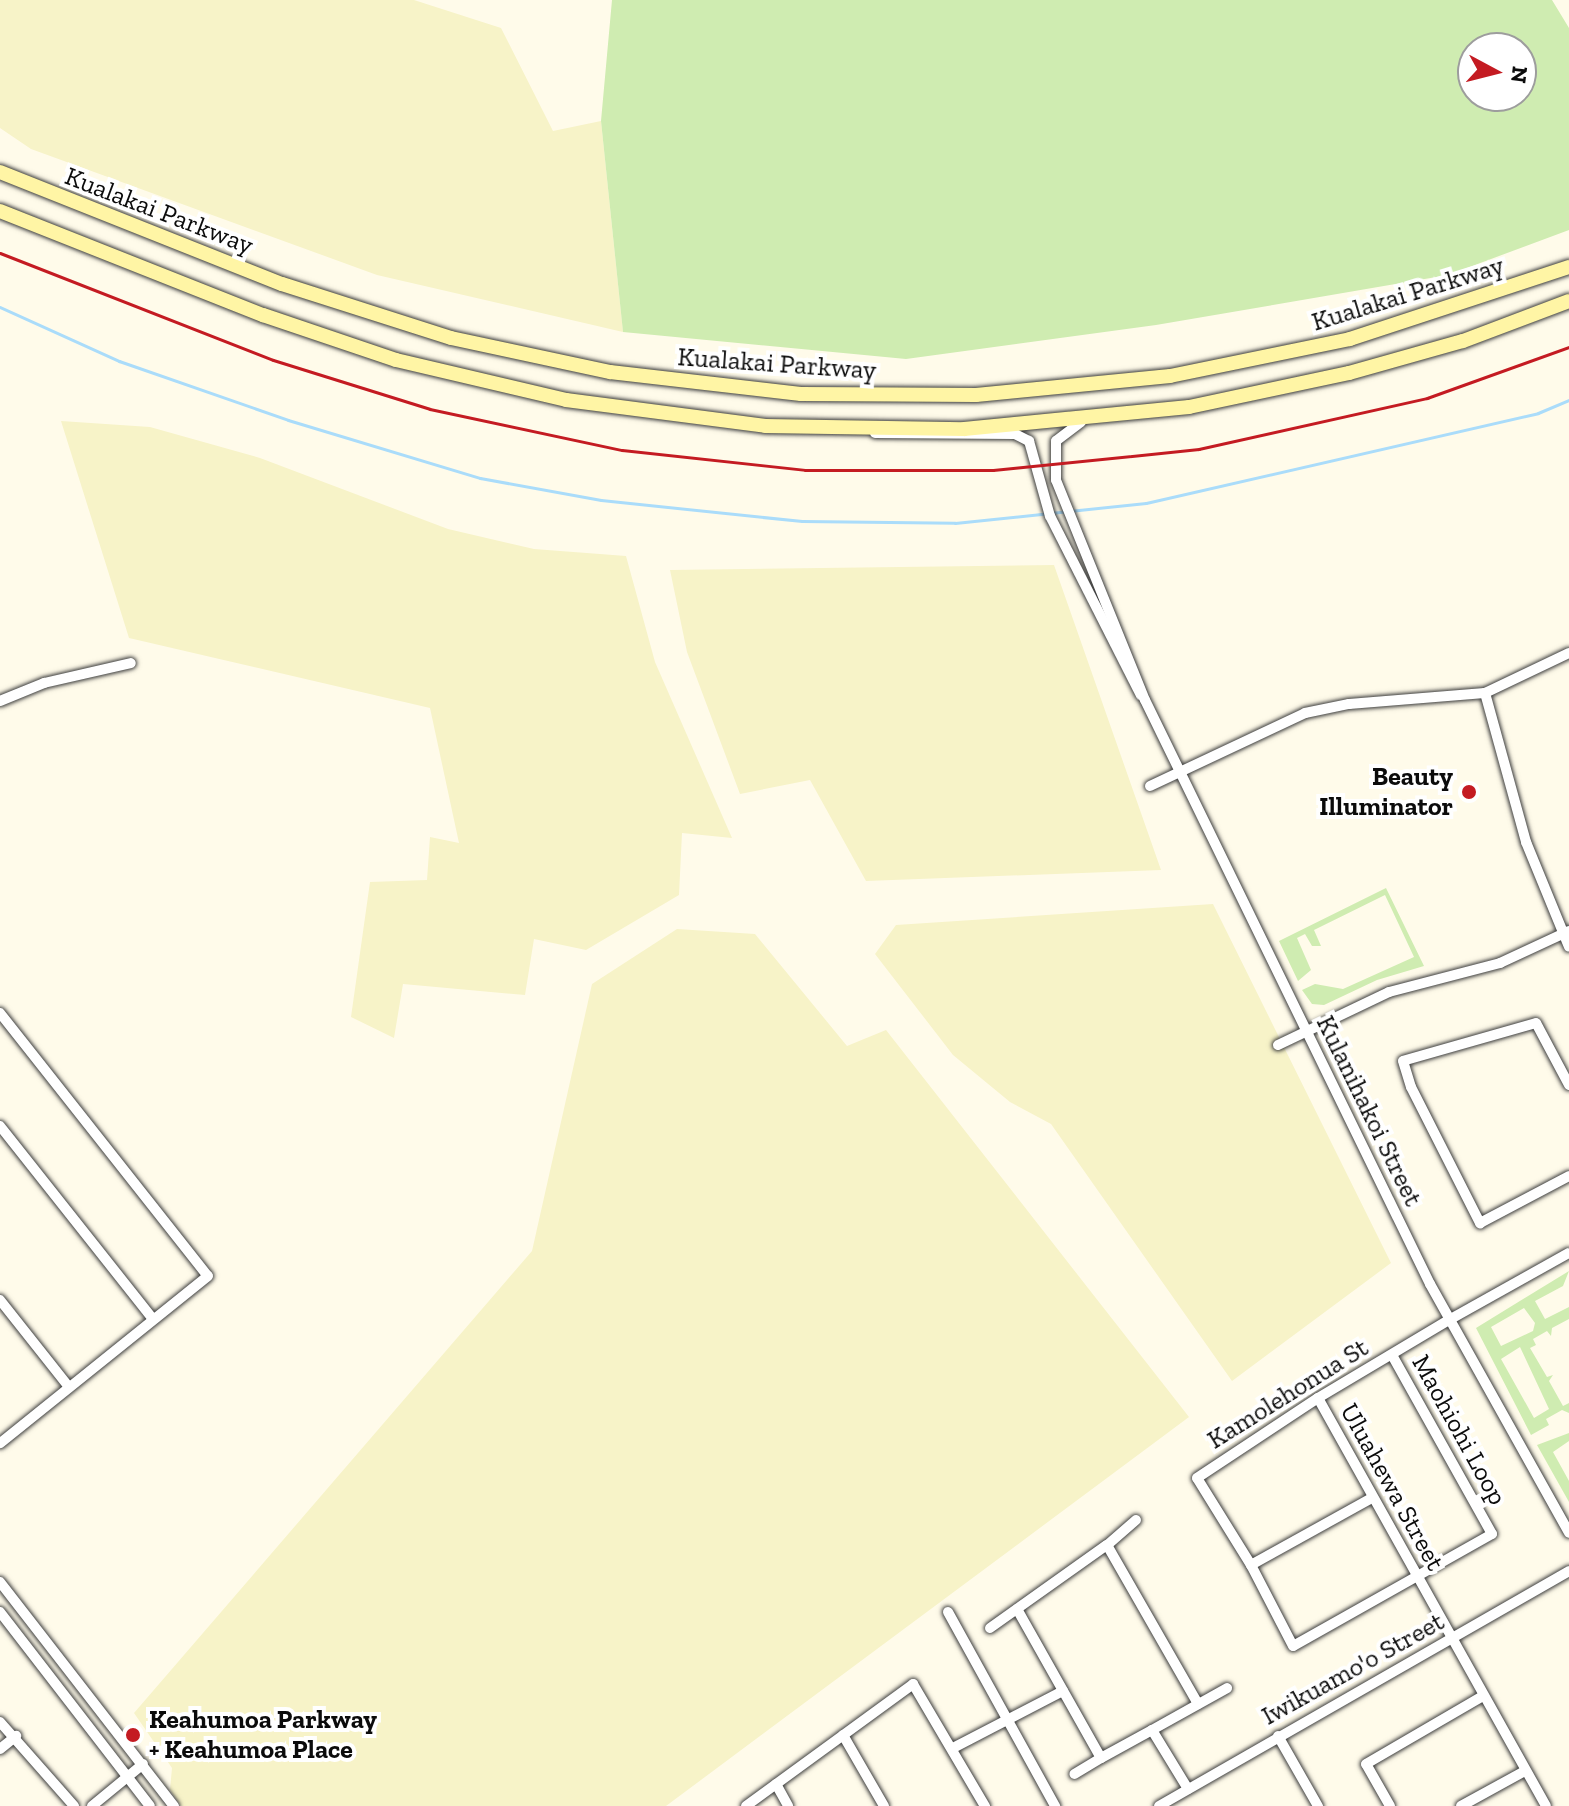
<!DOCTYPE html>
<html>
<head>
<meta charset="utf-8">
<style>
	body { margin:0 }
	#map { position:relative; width:1569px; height:1806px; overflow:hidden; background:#fffbea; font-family:"Zilla Slab",serif }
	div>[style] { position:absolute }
	.farmland>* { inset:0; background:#f7f3c8 }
	.green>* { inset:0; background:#cfecb1 }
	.stream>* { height:3px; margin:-1.5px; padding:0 1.5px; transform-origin:1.5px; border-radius:1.5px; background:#aadcfa }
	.roads { filter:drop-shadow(0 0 2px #3e3e3e) drop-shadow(0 0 2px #3e3e3e) }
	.street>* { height:10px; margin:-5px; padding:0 5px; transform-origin:5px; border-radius:5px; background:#fff }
	.secondary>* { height:14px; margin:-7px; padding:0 7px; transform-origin:7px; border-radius:7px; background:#fff5a5 }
	.rail>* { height:3px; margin:-1.5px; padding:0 1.5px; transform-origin:1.5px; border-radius:1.5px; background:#c41b22 }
	.dots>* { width:22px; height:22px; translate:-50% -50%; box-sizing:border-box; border:4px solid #fff; border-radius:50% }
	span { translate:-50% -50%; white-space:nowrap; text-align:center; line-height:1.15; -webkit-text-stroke:8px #fff; paint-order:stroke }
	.street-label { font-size:26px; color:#0b0b0b }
	.poi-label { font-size:26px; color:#0b0b0b; font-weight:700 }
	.right { translate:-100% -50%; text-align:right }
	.left { translate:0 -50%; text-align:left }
	.north { position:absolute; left:1457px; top:32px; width:80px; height:80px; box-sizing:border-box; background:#fff; border:2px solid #9d9d9d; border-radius:50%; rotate:97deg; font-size:22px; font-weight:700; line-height:32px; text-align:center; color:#0b0b0b }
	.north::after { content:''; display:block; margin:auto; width:28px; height:36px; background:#c41b22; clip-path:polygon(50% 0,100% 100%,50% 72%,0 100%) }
</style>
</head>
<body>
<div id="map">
	<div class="farmland">
		<i style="clip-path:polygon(0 0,414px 0,501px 28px,553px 131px,601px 121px,623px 332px,377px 275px,31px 149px,0 128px)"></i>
		<i style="clip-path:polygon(61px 421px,150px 427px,260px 458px,448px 529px,534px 549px,626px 556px,655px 662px,732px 838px,682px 833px,679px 895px,586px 950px,534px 939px,525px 995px,403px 984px,394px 1038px,351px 1017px,370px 882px,427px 880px,430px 837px,459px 843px,430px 708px,129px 638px)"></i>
		<i style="clip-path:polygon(1054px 565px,1161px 870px,866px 881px,810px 780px,740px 794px,687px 652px,670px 570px)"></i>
		<i style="clip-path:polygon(1213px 904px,1391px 1263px,1232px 1381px,1051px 1124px,1010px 1102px,953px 1055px,875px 954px,896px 925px)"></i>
		<i style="clip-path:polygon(677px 929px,755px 934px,847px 1046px,886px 1030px,1189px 1417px,666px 1806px,181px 1806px,170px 1790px,172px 1768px,134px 1713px,532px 1251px,592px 984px)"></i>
	</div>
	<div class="green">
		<i style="clip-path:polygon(evenodd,612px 0,1552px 0,1569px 28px,1569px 230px,1448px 275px,1156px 325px,906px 359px,623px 332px,601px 121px,612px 0,1473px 48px,1521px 48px,1521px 96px,1473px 96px,1473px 48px)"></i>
		<i style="clip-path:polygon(1386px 888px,1424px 966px,1377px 980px,1324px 1005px,1312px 1004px,1302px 990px,1315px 984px,1343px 989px,1414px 957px,1385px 895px,1314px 930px,1321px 946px,1312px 946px,1305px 934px,1297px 938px,1311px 970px,1298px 981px,1279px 941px)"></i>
		<i style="clip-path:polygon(evenodd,1569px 1271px,1563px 1286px,1535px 1301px,1545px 1319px,1569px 1307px,1569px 1319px,1552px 1328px,1551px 1336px,1547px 1331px,1533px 1339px,1536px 1345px,1530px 1348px,1547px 1377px,1553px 1375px,1549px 1381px,1563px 1406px,1569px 1403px,1569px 1413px,1562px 1410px,1546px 1419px,1549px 1425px,1531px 1435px,1476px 1328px,1569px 1271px,1524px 1308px,1535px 1323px,1533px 1331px,1501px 1346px,1491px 1327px,1524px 1308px,1569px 1271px,1520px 1347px,1549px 1409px,1534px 1418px,1501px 1359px,1520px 1347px)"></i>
		<i style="clip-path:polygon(1569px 1433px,1569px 1441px,1553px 1452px,1569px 1481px,1569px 1502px,1537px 1445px)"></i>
	</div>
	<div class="stream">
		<i style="left:0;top:307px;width:131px;rotate:24.4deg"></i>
		<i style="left:119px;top:361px;width:179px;rotate:19.2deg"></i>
		<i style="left:288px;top:420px;width:201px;rotate:16.8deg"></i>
		<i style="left:480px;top:478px;width:123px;rotate:10.3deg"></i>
		<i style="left:601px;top:500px;width:202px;rotate:6deg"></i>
		<i style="left:802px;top:521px;width:153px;rotate:0.7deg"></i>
		<i style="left:955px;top:523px;width:192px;rotate:-6deg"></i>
		<i style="left:1146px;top:503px;width:402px;rotate:-12.9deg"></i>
		<i style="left:1538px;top:413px;width:34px;rotate:-23deg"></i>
	</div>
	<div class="roads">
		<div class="street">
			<i style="left:1081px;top:422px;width:31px;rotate:143deg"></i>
			<i style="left:1056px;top:441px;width:39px;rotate:90deg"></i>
			<i style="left:1056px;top:480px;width:237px;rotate:68deg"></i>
			<i style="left:1145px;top:700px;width:650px;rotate:63.99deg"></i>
			<i style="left:1430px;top:1284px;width:285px;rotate:60.8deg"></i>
			<i style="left:875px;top:433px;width:140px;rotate:0.4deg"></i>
			<i style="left:1015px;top:434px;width:16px;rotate:27deg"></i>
			<i style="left:1029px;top:441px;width:78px;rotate:74.4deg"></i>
			<i style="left:1050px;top:516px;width:201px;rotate:63.1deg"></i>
			<i style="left:1485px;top:693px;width:155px;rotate:74.6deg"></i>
			<i style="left:1526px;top:842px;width:113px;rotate:67.7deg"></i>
			<i style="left:0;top:701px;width:48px;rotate:-22.2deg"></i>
			<i style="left:44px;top:683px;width:89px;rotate:-12.9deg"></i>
			<i style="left:1150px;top:786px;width:171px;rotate:-25.2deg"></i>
			<i style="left:1305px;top:713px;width:45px;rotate:-11.6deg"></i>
			<i style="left:1349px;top:704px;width:136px;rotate:-4.6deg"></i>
			<i style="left:1485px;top:693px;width:93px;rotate:-25.5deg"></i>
			<i style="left:0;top:1013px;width:335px;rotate:51.7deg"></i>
			<i style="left:208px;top:1276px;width:267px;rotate:141.2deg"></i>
			<i style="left:1278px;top:1045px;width:123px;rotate:-25.5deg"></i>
			<i style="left:1389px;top:992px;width:115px;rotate:-14.6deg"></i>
			<i style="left:1500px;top:963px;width:76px;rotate:-24.9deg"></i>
			<i style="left:1569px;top:1085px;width:70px;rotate:-118deg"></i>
			<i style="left:1536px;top:1023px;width:138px;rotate:164.1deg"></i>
			<i style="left:1403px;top:1061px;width:27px;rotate:73deg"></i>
			<i style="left:1411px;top:1087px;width:153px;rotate:63.1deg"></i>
			<i style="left:1480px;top:1223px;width:101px;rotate:-27.8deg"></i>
			<i style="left:0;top:1126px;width:246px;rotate:51.6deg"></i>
			<i style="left:0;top:1300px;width:111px;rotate:51.6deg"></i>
			<i style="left:1392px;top:1355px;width:205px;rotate:60.8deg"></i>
			<i style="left:1492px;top:1534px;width:228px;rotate:150.6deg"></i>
			<i style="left:1293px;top:1646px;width:91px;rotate:-117.4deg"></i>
			<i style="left:1251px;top:1565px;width:102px;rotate:-121.8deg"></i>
			<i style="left:1197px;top:1478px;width:145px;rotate:-33.5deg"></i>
			<i style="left:1318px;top:1398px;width:152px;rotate:-30.8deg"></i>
			<i style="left:1449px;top:1320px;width:137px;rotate:-29.2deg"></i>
			<i style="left:1318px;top:1398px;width:467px;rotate:60.8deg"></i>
			<i style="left:1136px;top:1520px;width:38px;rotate:139deg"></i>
			<i style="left:1107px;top:1545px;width:183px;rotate:60.2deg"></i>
			<i style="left:1251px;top:1565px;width:138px;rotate:-29deg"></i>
			<i style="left:0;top:1582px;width:284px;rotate:52.2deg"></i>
			<i style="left:1017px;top:1609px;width:171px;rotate:60.6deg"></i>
			<i style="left:1101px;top:1758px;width:31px;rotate:149deg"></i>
			<i style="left:0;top:1612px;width:245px;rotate:52.3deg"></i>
			<i style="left:948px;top:1612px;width:222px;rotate:61.1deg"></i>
			<i style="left:990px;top:1628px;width:143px;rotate:-35.4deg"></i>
			<i style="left:0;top:1722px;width:112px;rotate:48.6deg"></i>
			<i style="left:843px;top:1735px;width:82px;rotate:60deg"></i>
			<i style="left:1278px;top:1736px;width:81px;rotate:60.3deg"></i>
			<i style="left:953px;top:1748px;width:124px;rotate:-27.4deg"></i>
			<i style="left:0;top:1749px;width:21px;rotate:-39deg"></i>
			<i style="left:1101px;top:1758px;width:58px;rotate:-28.8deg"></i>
			<i style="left:776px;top:1784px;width:25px;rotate:61deg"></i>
			<i style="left:1188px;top:1789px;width:69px;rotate:-121.4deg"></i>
			<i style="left:1152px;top:1730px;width:86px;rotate:-29.2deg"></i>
			<i style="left:92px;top:1806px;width:66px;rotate:-39.5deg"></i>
			<i style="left:746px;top:1806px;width:207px;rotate:-36.1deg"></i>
			<i style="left:913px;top:1684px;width:142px;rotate:59.5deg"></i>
			<i style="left:1159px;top:1806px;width:473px;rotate:-29.8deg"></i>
			<i style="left:1390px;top:1806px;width:48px;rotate:-119.7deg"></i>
			<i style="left:1366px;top:1764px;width:135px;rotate:-30.2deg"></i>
			<i style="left:1461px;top:1806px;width:73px;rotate:-28.7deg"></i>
		</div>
		<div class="secondary">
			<i style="left:0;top:172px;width:303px;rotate:21.7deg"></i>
			<i style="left:282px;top:284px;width:177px;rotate:17.7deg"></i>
			<i style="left:451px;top:338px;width:163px;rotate:12.1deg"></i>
			<i style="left:610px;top:372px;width:192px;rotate:6.6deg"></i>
			<i style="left:801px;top:394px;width:175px;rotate:0.3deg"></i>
			<i style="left:976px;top:395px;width:195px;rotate:-5.6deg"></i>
			<i style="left:1170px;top:376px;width:184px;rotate:-11.6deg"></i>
			<i style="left:1350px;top:339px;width:231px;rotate:-18.2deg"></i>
			<i style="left:0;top:211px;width:283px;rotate:21.6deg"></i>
			<i style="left:263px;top:315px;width:140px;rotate:18.7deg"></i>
			<i style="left:396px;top:360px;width:175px;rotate:13.2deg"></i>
			<i style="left:566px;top:400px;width:201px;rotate:7.4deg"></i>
			<i style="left:765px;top:426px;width:199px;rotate:0.9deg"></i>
			<i style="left:964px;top:429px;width:226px;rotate:-5.6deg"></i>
			<i style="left:1189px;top:407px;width:164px;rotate:-12deg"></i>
			<i style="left:1349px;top:373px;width:118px;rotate:-15.7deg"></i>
			<i style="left:1463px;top:341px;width:113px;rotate:-20.7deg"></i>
		</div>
	</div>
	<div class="rail">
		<i style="left:0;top:253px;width:293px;rotate:21.4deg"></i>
		<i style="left:273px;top:360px;width:164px;rotate:17.3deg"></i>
		<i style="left:430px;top:409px;width:196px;rotate:12.1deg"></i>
		<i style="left:622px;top:450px;width:184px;rotate:6.2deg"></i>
		<i style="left:805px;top:470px;width:188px"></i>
		<i style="left:993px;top:470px;width:207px;rotate:-5.8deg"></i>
		<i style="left:1199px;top:449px;width:234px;rotate:-12.6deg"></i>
		<i style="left:1427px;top:398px;width:151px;rotate:-19.8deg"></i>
	</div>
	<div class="dots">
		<i style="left:1469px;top:792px;background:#c41b22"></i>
		<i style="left:133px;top:1735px;background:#c41b22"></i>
	</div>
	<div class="street-label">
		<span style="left:159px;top:211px;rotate:21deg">Kualakai Parkway</span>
		<span style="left:1408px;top:294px;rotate:-17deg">Kualakai Parkway</span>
		<span style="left:777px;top:364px;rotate:4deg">Kualakai Parkway</span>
		<span style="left:1369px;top:1111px;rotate:64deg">Kulanihakoi Street</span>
		<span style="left:1288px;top:1394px;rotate:-32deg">Kamolehonua St</span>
		<span style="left:1459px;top:1430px;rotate:61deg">Maohiohi Loop</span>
		<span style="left:1392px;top:1487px;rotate:61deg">Uluahewa Street</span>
		<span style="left:1353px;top:1669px;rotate:-29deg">Iwikuamo'o Street</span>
	</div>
	<div class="poi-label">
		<span class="right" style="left:1453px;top:792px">Beauty<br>Illuminator</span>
		<span class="left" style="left:149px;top:1735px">Keahumoa Parkway<br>+ Keahumoa Place</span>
	</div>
	<div class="north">N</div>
</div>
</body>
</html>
